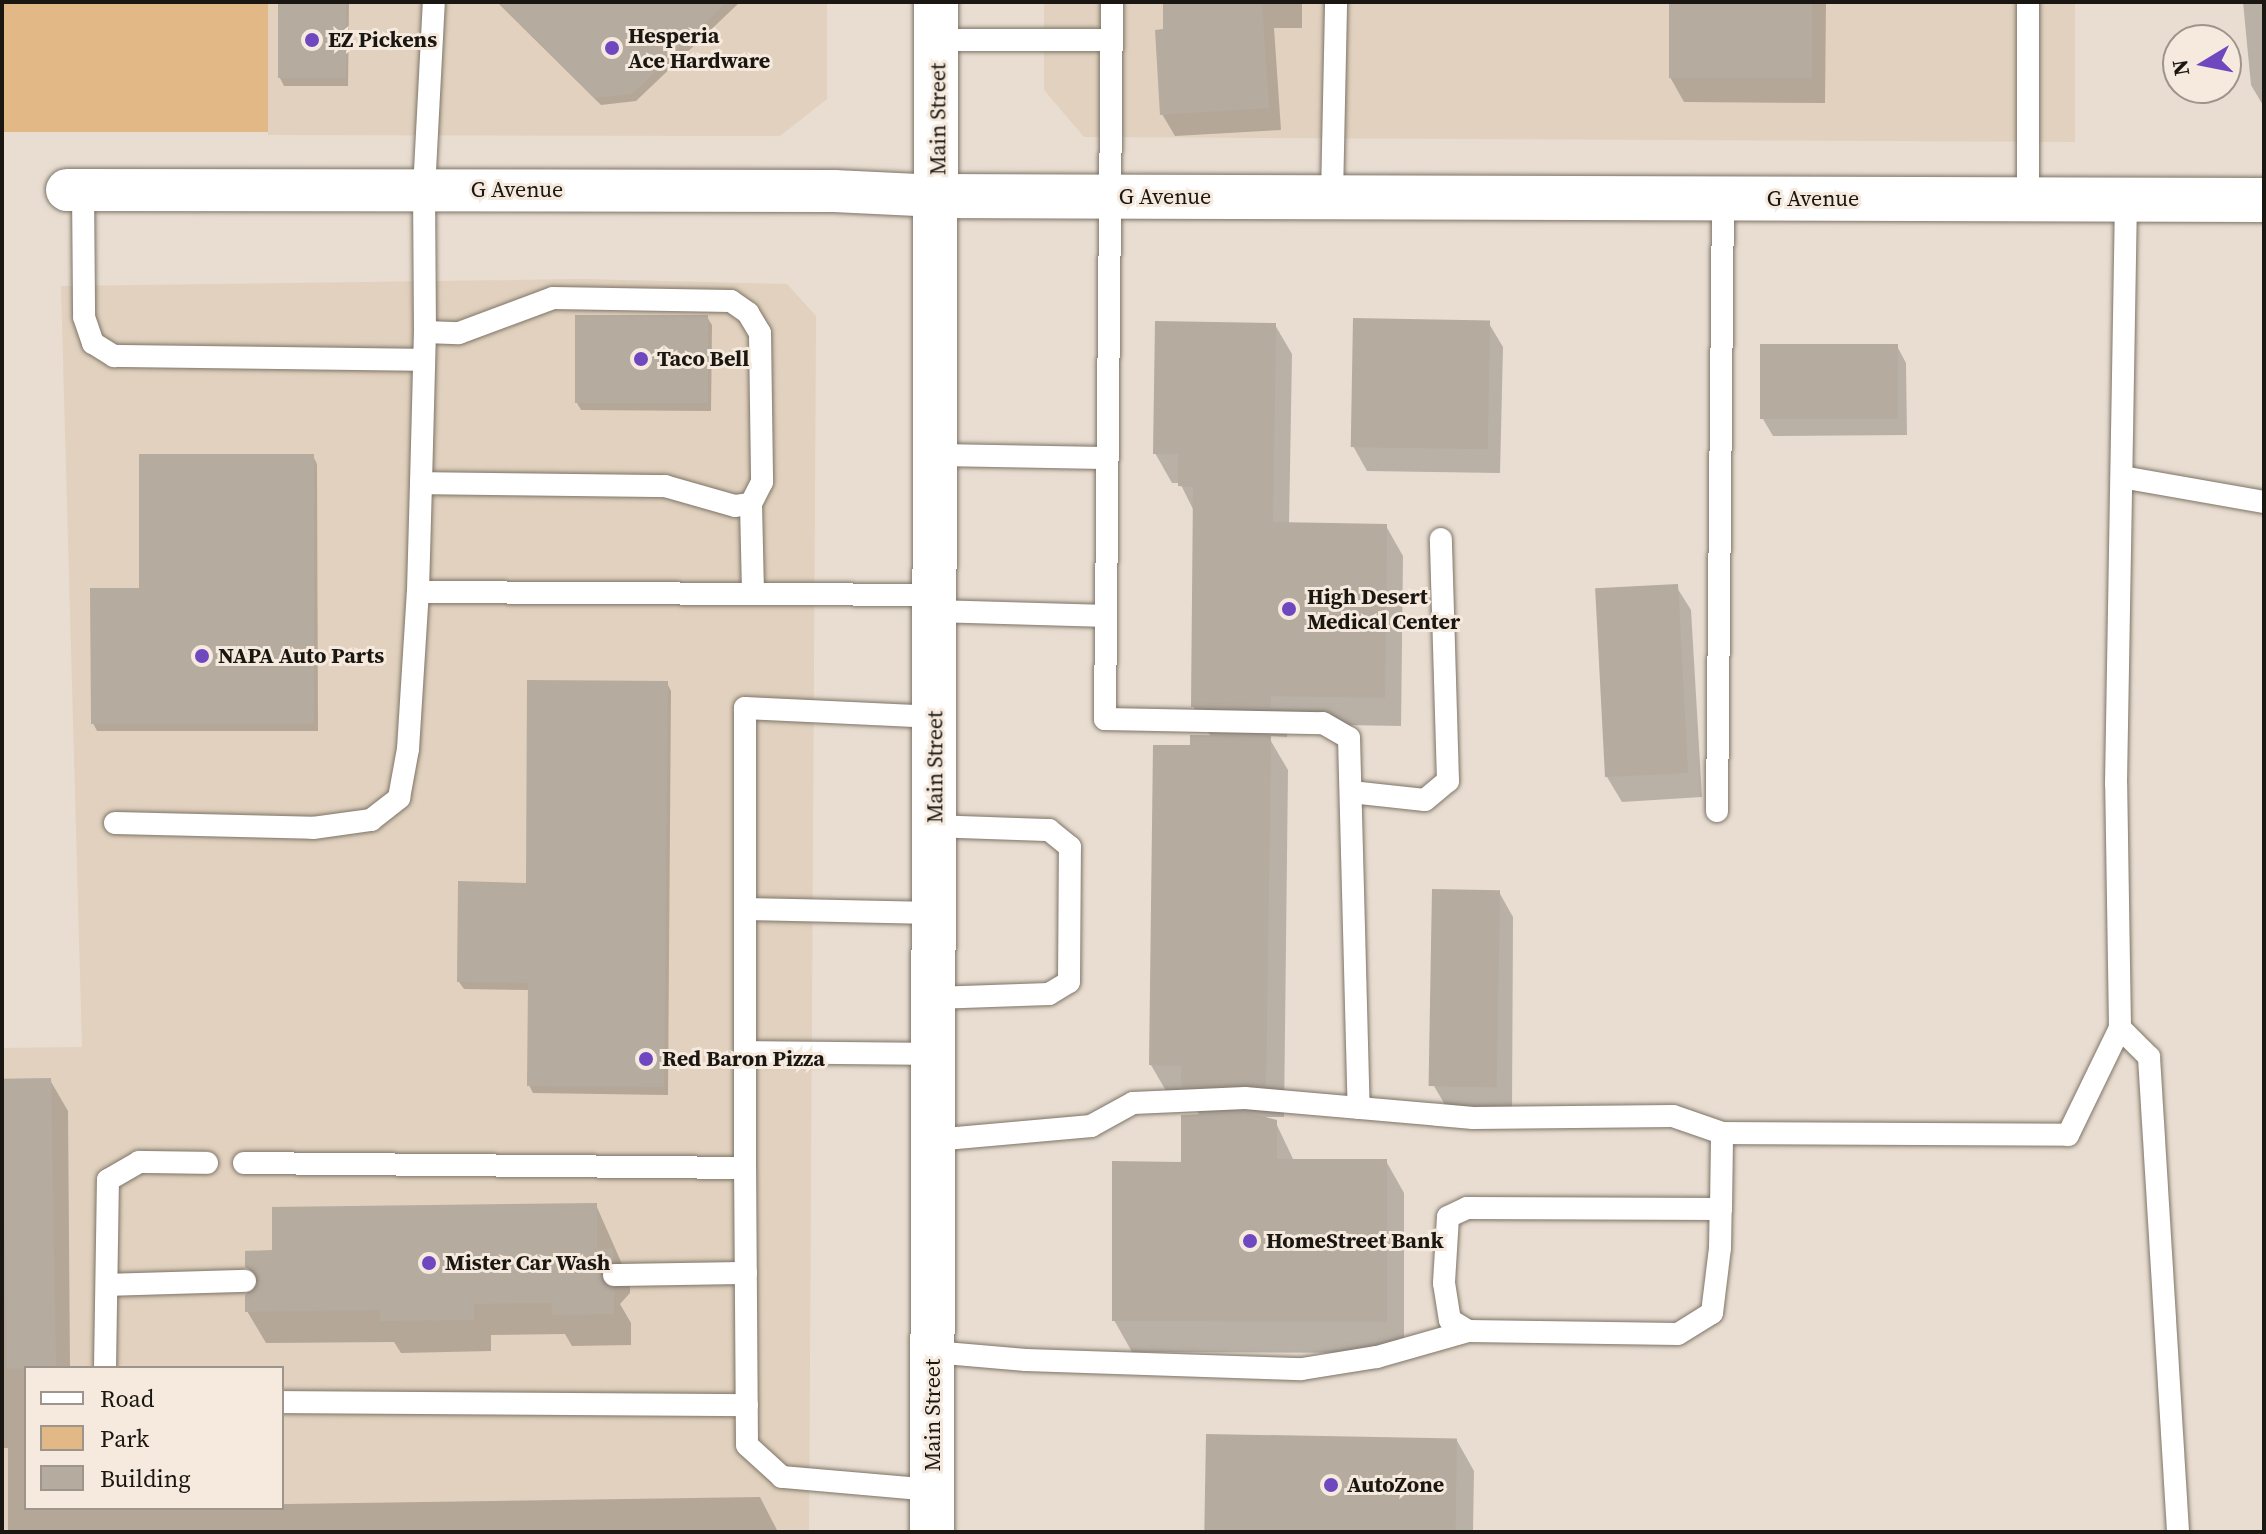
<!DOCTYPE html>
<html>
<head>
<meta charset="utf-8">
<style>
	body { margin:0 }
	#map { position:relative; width:2266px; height:1534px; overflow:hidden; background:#e8ddd0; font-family:"Source Serif 4",serif }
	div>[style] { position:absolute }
	.built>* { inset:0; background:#e1d1be }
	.green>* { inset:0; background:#e2b887; transform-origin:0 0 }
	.shadow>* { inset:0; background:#0003 }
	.building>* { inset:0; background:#b5ab9f; transform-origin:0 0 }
	.roads { filter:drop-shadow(0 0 2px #7e7468) drop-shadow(0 0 2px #7e7468) }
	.service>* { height:22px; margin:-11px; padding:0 11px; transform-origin:11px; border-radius:11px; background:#fff }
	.minor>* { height:42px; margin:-21px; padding:0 21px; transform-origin:21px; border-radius:21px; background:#fff }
	.tertiary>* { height:44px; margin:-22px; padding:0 22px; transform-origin:22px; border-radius:22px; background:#fff }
	.primary>* { height:44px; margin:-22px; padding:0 22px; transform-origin:22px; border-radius:22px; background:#fff }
	.dots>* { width:22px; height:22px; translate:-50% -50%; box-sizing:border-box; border:4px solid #f5eadd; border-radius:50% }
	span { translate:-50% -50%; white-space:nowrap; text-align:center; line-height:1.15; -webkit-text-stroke:6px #f5eadd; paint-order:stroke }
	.poi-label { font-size:22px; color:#1a1612; font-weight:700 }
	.left { translate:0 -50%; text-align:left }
	.street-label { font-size:22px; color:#1a1612 }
	.frame { position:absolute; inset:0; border:4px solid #1a1612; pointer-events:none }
	.legend { position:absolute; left:24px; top:1366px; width:260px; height:144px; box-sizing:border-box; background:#f5eadd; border:2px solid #9d958c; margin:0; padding:10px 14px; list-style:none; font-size:24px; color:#1a1612 }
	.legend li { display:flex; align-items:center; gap:16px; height:40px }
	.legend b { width:40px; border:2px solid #9d958c }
	.north { position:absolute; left:2162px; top:24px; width:80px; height:80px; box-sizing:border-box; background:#f5eadd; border:2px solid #9d958c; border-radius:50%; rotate:260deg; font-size:22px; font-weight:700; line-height:32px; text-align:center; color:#1a1612 }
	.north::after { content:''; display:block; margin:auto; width:28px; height:36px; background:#6f48c0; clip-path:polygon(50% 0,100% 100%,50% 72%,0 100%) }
</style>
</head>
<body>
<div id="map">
	<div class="built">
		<i style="clip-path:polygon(268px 2px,827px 2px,827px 99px,780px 136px,268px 135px)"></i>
		<i style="clip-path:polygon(1044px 2px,2075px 2px,2075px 142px,1084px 137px,1044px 90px)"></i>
		<i style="clip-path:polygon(evenodd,583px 279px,787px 284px,816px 316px,809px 1532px,2px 1532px,2px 1048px,82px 1047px,61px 286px,583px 279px,26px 1368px,282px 1368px,282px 1508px,26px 1508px,26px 1368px)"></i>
	</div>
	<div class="green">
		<i style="left:2px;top:2px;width:266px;height:130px"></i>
	</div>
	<div class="shadow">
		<i style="clip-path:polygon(280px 2px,349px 2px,348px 86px,284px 86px,280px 78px)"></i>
		<i style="clip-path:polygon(497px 2px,740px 2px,636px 101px,601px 105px)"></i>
		<i style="clip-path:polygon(1165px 2px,1302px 2px,1302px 28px,1274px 28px,1281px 130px,1175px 136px,1162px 114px)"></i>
		<i style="clip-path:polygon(1671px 2px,1826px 2px,1825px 103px,1684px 102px,1670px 77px)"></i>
		<i style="clip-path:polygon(2243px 2px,2264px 2px,2264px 107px,2251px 85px)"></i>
		<i style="clip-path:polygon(707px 317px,712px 325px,711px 411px,581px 410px,577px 403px)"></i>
		<i style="clip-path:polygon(1488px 322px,1503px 347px,1500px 473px,1367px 471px,1353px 446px)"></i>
		<i style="clip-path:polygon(1275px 325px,1292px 354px,1289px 525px,1386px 526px,1403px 556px,1401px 726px,1287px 724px,1287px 737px,1268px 736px,1288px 770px,1284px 1117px,1265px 1117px,1275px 1121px,1294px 1161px,1386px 1161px,1404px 1193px,1404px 1353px,1132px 1352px,1114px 1320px,1200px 1116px,1189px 1097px,1169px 1096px,1151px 1065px,1192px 747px,1211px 737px,1193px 706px,1195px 513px,1180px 483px,1172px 483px,1155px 453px)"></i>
		<i style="clip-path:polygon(1897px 346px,1906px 363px,1907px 435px,1773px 436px,1763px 419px)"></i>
		<i style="clip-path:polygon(313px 456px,317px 464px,318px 731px,97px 731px,93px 723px,141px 590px)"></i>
		<i style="clip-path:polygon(1676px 586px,1691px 610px,1702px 797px,1622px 802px,1607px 777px)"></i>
		<i style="clip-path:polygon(667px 683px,671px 691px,668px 1095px,533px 1093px,529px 1085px,530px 990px,464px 989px,459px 982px)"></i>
		<i style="clip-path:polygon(1499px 892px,1513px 917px,1512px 1111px,1448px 1110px,1434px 1086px)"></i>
		<i style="clip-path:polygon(50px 1080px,68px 1111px,70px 1368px,26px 1368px,26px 1508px,760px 1497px,778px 1532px,8px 1532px,8px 1448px,2px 1448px,2px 1081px)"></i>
		<i style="clip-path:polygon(596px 1205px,630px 1282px,630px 1293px,620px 1304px,631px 1323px,631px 1345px,572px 1346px,565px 1334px,491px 1335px,491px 1351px,401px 1353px,394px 1342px,266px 1343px,247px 1311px,258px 1285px,247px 1266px,274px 1252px)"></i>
		<i style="clip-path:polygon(1456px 1439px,1474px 1471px,1473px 1532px,1207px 1532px)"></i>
	</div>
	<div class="building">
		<i style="left:278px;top:2px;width:68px;height:76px"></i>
		<i style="clip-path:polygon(498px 2px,727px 2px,632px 94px,595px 98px)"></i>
		<i style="clip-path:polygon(1163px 2px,1262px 2px,1269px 108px,1160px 115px,1155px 30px,1163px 29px)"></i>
		<i style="left:1669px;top:2px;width:143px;height:76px"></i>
		<i style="left:575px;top:315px;width:133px;height:88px"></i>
		<i style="left:1353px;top:318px;width:137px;height:129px;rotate:1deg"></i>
		<i style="clip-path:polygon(1155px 321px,1276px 323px,1273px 522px,1387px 524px,1385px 698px,1271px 696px,1271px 708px,1191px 707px,1193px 487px,1178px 486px,1178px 454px,1153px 454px)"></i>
		<i style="left:1898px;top:344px;width:75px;height:138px;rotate:90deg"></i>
		<i style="clip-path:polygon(139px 454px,314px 454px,314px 724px,91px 724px,90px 588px,139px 588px)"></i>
		<i style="left:1678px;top:584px;width:189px;height:83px;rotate:87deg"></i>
		<i style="clip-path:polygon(527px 680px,668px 681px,664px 1087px,527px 1086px,528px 983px,457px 982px,458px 881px,526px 883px)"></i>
		<i style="clip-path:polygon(1190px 735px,1271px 736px,1266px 1086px,1181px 1087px,1181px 1066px,1149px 1065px,1153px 745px,1190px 745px)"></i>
		<i style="left:1432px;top:889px;width:68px;height:197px;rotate:1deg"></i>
		<i style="left:51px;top:1078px;width:290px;height:49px;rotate:89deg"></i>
		<i style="clip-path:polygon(1245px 1112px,1277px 1120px,1277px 1159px,1387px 1159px,1387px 1322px,1112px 1321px,1112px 1161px,1181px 1162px,1181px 1115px)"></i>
		<i style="clip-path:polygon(597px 1203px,597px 1249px,613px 1248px,613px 1261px,600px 1274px,614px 1289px,614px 1314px,552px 1315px,551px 1303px,474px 1304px,474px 1320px,380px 1321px,380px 1310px,245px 1312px,245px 1295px,259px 1281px,256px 1273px,245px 1267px,245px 1251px,272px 1250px,272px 1207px)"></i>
		<i style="left:1206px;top:1434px;width:251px;height:98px;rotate:1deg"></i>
	</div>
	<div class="roads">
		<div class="service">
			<i style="left:1112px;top:2px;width:717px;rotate:90.56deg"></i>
			<i style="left:1105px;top:719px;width:218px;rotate:1.1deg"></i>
			<i style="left:1323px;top:723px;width:30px;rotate:30deg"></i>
			<i style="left:1349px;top:738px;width:370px;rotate:88.5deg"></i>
			<i style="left:2028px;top:2px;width:198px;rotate:90deg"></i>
			<i style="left:938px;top:40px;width:173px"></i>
			<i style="left:83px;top:190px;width:127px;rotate:89.5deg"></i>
			<i style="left:84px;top:317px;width:28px;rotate:71deg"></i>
			<i style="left:93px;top:343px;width:25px;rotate:32deg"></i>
			<i style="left:114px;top:356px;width:310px;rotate:0.7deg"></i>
			<i style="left:1332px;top:197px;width:195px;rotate:-88.8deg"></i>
			<i style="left:425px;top:332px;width:142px;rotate:-90.4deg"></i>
			<i style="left:424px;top:190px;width:188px;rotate:-87deg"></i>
			<i style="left:937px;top:455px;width:170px;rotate:1deg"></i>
			<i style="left:2122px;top:477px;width:144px;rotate:10deg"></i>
			<i style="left:421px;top:483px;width:151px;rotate:-88.5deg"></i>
			<i style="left:425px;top:332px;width:34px;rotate:2deg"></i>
			<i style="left:459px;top:333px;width:100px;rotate:-20.4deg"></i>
			<i style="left:553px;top:298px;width:178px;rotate:1deg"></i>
			<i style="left:731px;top:301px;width:21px;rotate:35deg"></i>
			<i style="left:748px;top:313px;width:23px;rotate:59deg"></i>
			<i style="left:760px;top:333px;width:149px;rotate:89.2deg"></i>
			<i style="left:762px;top:482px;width:25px;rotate:117deg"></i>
			<i style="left:751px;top:504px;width:16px;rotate:173deg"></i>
			<i style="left:735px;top:506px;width:73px;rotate:-164.1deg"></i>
			<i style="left:665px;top:486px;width:244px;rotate:-179.3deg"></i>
			<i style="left:421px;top:483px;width:109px;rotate:91.6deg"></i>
			<i style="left:418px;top:592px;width:518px;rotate:0.33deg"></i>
			<i style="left:751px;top:504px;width:90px;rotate:88.7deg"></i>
			<i style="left:936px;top:611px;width:170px;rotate:1.7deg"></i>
			<i style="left:1351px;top:792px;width:74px;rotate:6.2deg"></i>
			<i style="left:1425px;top:800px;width:30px;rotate:-40deg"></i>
			<i style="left:1448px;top:781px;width:242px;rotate:-91.7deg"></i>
			<i style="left:1717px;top:811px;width:612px;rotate:-89.44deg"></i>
			<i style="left:115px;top:823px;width:198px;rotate:1.4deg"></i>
			<i style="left:313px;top:828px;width:59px;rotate:-7.9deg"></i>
			<i style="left:371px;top:820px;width:36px;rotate:-38deg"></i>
			<i style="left:399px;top:798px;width:50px;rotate:-79.6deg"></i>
			<i style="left:408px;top:749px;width:157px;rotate:-86.4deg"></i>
			<i style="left:745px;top:909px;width:189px;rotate:1.2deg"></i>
			<i style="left:934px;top:998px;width:115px;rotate:-2deg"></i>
			<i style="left:1049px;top:994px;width:23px;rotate:-31deg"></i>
			<i style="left:1069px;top:982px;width:135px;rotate:-89.6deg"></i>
			<i style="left:1070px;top:847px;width:27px;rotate:-141deg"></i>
			<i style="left:1049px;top:830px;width:114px;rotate:-178deg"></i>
			<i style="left:2120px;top:1028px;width:41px;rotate:45deg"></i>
			<i style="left:2149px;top:1057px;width:476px;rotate:86.5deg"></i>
			<i style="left:745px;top:1052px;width:344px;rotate:-90deg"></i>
			<i style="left:745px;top:708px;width:191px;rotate:2.7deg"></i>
			<i style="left:934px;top:1140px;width:158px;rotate:-5.1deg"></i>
			<i style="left:1091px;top:1126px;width:48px;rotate:-28.7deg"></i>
			<i style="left:1133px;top:1103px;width:112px;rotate:-2.6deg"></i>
			<i style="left:1245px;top:1098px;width:229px;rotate:5deg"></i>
			<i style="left:1473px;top:1118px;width:200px;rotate:-0.6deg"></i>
			<i style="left:1673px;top:1116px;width:52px;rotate:19.1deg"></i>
			<i style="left:1722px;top:1133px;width:346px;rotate:0.3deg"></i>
			<i style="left:2068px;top:1135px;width:119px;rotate:-64.1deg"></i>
			<i style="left:2120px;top:1028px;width:244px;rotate:-90.9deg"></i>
			<i style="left:2116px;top:784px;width:584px;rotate:-89.02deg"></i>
			<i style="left:244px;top:1163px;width:501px;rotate:0.57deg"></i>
			<i style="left:1721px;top:1209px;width:254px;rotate:-179.8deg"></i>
			<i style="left:1467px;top:1208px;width:21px;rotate:155deg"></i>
			<i style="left:1448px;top:1217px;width:66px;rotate:93.5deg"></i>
			<i style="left:1444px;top:1283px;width:37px;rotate:81deg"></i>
			<i style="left:1450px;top:1320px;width:21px;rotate:31deg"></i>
			<i style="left:1468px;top:1331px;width:210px;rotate:0.8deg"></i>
			<i style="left:1678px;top:1334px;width:40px;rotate:-32deg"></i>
			<i style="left:1712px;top:1313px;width:65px;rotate:-83deg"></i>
			<i style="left:1720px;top:1248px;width:39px;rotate:-89deg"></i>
			<i style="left:1721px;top:1209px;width:76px;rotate:-89.2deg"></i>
			<i style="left:614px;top:1275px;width:132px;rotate:-0.9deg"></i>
			<i style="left:107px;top:1285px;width:138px;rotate:-1.7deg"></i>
			<i style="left:933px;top:1352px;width:93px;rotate:4.9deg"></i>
			<i style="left:1026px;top:1360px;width:276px;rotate:1.9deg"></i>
			<i style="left:1302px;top:1369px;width:76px;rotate:-9.1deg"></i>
			<i style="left:1377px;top:1357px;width:95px;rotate:-15.9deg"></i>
			<i style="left:105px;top:1368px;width:188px;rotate:-89.1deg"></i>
			<i style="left:108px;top:1180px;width:36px;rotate:-30deg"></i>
			<i style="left:139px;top:1162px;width:68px;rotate:0.8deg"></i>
			<i style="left:282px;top:1402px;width:465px;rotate:0.4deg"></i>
			<i style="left:932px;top:1490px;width:151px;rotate:-175deg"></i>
			<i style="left:782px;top:1477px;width:47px;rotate:-137.6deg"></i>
			<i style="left:747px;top:1445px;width:277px;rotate:-90.4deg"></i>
			<i style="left:745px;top:1168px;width:116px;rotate:-90deg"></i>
			<i style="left:745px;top:1052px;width:187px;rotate:0.6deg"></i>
		</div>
		<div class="minor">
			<i style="left:67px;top:190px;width:767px;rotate:0.07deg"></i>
			<i style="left:834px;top:191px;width:104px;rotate:2.8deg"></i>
		</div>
		<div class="tertiary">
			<i style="left:938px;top:196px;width:1326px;rotate:0.17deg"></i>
		</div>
		<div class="primary">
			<i style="left:932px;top:1532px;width:1530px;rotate:-89.85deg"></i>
		</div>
	</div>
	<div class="dots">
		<i style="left:312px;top:40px;background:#6f48c0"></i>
		<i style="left:612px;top:48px;background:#6f48c0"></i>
		<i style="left:641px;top:359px;background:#6f48c0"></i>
		<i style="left:1289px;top:609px;background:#6f48c0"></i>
		<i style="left:202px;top:656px;background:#6f48c0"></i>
		<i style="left:646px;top:1059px;background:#6f48c0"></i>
		<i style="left:1250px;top:1241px;background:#6f48c0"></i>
		<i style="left:429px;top:1263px;background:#6f48c0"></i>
		<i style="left:1331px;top:1485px;background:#6f48c0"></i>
	</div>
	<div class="poi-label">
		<span class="left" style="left:628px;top:48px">Hesperia<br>Ace Hardware</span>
		<span class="left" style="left:328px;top:40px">EZ Pickens</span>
		<span class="left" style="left:657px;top:359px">Taco Bell</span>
		<span class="left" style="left:1307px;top:609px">High Desert<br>Medical Center</span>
		<span class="left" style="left:218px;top:656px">NAPA Auto Parts</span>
		<span class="left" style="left:662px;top:1059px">Red Baron Pizza</span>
		<span class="left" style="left:1266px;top:1241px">HomeStreet Bank</span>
		<span class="left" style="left:445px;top:1263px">Mister Car Wash</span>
		<span class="left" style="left:1347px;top:1485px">AutoZone</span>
	</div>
	<div class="street-label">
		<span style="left:938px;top:119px;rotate:-90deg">Main Street</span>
		<span style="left:517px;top:190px">G Avenue</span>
		<span style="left:1165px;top:197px">G Avenue</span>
		<span style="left:1813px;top:199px">G Avenue</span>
		<span style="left:935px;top:767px;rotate:-90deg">Main Street</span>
		<span style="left:933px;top:1415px;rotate:-90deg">Main Street</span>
	</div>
	<div class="frame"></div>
	<ul class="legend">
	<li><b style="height:10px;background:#fff"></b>Road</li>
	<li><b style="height:22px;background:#e2b887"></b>Park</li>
	<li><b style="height:22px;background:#b5ab9f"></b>Building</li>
	</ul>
	<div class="north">N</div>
</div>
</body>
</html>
